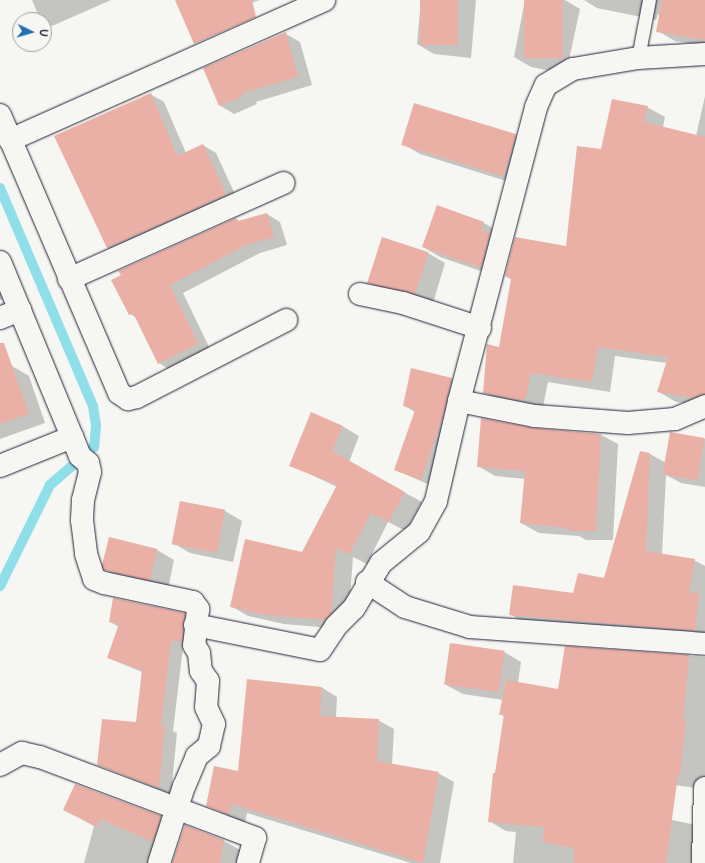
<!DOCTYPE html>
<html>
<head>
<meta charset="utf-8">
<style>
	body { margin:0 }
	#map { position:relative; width:705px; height:863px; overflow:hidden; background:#f6f6f2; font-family:Pangolin,sans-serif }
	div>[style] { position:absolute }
	.shadow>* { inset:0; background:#0003 }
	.stream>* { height:10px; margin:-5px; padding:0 5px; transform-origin:5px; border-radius:5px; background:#8fdfea }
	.building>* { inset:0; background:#eab0a6; transform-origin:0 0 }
	.roads { filter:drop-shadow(0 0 1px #22223b) drop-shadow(0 0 1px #22223b) }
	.service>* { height:13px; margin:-6.5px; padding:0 6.5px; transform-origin:6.5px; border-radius:6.5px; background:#f6f6f2 }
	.minor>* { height:22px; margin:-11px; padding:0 11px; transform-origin:11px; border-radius:11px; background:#f6f6f2 }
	span { translate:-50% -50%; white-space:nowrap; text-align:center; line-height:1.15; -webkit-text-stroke:3px #f6f6f2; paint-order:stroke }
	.north { position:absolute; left:12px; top:12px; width:40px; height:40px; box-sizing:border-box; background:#f6f6f2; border:1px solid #a1a1a9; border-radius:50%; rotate:95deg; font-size:11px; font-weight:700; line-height:16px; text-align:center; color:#22223b }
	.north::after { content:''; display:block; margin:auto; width:14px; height:18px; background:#1f6fb2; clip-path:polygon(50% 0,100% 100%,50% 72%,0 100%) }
</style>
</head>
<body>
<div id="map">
	<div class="shadow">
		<i style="clip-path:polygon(32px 0,111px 0,52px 26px,40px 19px)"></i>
		<i style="clip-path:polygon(176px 0,260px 0,194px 21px)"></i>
		<i style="clip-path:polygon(421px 0,476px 0,471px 58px,434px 54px,417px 44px)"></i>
		<i style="clip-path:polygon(525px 0,565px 0,580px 9px,566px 74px,531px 67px,514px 57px)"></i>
		<i style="clip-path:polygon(584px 0,705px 0,705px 46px,675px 41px,658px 31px,660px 16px,658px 14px,656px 20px,597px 8px)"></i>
		<i style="clip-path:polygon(286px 34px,300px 42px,312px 85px,256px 102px,257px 104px,234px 114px,219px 105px)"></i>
		<i style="clip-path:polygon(150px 94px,164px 102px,186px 153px,203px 145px,216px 153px,239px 203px,121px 255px,108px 248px)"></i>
		<i style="clip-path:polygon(705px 96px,705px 406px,676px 402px,659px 392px,667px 363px,615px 356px,610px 392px,548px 382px,542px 411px,502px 403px,484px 392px,500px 348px,567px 247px,602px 150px,647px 107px,665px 117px,663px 127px,696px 136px)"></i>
		<i style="clip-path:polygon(515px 136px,532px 146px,522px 186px,420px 154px,403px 144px)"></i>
		<i style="clip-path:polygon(267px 214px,280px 222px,287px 245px,260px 253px,183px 293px,211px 351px,172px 371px,159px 363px,137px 318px,130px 314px,236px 219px,241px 222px)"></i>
		<i style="clip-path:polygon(484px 223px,501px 233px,498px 277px,440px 257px,423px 247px)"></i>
		<i style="clip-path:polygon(428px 253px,445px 263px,433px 303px,386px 292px,369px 282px)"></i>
		<i style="clip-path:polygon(0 281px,8px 296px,0 300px)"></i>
		<i style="clip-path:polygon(12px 366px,29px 376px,45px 423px,0 439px,0 370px)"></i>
		<i style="clip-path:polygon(452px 379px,465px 387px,435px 487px,395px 470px,415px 412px,405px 406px)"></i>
		<i style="clip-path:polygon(342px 426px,359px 436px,349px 462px,422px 502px,406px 531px,388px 522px,367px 564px,353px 557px,348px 624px,342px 629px,284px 624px,248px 616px,231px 606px,302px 553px,337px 487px,291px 465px)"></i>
		<i style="clip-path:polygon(534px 429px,601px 435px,618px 444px,613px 540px,586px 540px,579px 536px,539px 533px,521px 523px,525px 479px,495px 476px,478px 466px)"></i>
		<i style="clip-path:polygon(671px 433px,705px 439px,705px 487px,681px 483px,666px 475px,662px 555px,694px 560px,705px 566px,705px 639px,526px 624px,510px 614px,574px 594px,604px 579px,641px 452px,650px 454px,666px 463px)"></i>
		<i style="clip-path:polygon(225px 511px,242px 521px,233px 562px,190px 553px,173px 543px)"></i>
		<i style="clip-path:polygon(157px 550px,174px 560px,168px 589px,122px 579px,105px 569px)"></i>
		<i style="clip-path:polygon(185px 614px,197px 621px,194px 648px,183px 647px,173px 731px,177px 733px,171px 794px,98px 765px,137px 724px,142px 672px,108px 658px,119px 627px,110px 622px)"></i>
		<i style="clip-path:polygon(451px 644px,504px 652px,521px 662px,518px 683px,559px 690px,565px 647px,705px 657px,705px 789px,635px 780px,629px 811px,691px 824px,705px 832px,705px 863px,513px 863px,516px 832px,506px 831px,489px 821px,505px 717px,500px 714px,503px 700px,463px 694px,446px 685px)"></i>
		<i style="clip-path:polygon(321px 687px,337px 697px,336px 717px,378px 720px,394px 729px,392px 765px,438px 773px,454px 782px,440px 863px,411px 863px,247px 813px,245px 823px,207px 806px)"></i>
		<i style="clip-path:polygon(161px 817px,177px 826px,165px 863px,84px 863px,94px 826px,81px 819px)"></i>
		<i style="clip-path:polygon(185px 826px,224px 841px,240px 850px,243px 863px,173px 863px)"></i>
	</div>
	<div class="stream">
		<i style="left:0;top:188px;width:237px;rotate:66.9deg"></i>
		<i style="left:93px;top:406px;width:20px;rotate:81deg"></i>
		<i style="left:96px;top:426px;width:21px;rotate:95deg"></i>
		<i style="left:94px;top:447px;width:58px;rotate:139.2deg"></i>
		<i style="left:50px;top:485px;width:113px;rotate:116.3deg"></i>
	</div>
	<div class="building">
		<i style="clip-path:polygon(175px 0,252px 0,256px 17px,194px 44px)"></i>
		<i style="left:420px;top:0;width:38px;height:45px"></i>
		<i style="left:524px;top:0;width:39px;height:58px"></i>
		<i style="clip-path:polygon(662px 0,705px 0,705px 40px,656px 32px)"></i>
		<i style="clip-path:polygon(286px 32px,298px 77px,242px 93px,243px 96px,219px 106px,203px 68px)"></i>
		<i style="clip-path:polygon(151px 93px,177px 156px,203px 144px,226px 195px,107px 248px,54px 136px)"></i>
		<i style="clip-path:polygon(612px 99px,648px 106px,644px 122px,705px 137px,705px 394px,693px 398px,657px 392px,668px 357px,598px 347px,592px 382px,531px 373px,525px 401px,483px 393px,487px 344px,499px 347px,511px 279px,505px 276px,515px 237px,566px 246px,577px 146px,601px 149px)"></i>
		<i style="left:414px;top:103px;width:107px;height:44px;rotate:17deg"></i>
		<i style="clip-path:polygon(437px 205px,484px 222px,481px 231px,490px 232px,481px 268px,422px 247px)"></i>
		<i style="clip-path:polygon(267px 213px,274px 237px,246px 245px,170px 285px,198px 344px,158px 364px,133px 313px,129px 315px,111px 280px,121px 275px,118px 271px,236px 218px,238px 221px)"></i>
		<i style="left:382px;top:237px;width:49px;height:48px;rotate:18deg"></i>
		<i style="clip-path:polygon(0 343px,4px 343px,29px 414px,0 424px)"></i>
		<i style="clip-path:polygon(411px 368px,452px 378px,442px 419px,421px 480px,394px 470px,415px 410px,403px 406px)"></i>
		<i style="clip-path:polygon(311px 412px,343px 426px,332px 451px,405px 492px,388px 522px,371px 513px,349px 555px,336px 548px,331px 614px,325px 620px,266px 615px,230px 607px,245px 539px,302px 552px,337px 485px,289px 466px)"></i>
		<i style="clip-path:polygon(481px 418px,534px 428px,601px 434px,596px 531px,568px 531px,568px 528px,520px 523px,525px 471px,477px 467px)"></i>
		<i style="left:670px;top:432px;width:35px;height:43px;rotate:10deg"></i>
		<i style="clip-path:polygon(640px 451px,650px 453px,646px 551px,695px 559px,689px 592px,699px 593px,695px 631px,509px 615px,513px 585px,573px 593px,578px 573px,604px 578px)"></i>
		<i style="left:180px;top:501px;width:46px;height:44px;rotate:11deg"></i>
		<i style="left:109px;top:537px;width:50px;height:33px;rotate:14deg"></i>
		<i style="clip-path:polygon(113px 598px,185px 613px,182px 641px,171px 641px,161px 725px,165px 726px,159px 788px,97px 765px,102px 719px,136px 722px,142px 670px,107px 658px,119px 624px,109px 622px)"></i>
		<i style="left:450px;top:643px;width:55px;height:42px;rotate:8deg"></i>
		<i style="clip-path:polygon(565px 646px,689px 655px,683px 721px,686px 721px,680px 775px,678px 775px,666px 863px,574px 863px,574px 848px,542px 842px,545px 827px,488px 822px,493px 773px,495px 773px,504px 714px,499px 715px,506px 680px,558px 689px)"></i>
		<i style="clip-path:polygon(247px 679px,322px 687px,320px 716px,379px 719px,377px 761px,439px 772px,423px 863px,232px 804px,229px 815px,206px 806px,214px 766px,238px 771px)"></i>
		<i style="clip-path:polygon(75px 784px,161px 816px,153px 842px,100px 819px,97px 827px,63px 810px)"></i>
		<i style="clip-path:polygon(185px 825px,224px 840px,220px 863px,172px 863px)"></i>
	</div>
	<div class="roads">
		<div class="service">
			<i style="left:638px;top:58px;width:59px;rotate:-79.3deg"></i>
		</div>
		<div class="minor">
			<i style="left:0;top:115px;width:302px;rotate:66.8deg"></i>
			<i style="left:119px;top:393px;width:11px;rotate:34deg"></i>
			<i style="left:128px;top:399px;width:9px;rotate:-13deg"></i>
			<i style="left:137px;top:397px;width:168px;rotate:-27.3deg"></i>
			<i style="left:10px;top:140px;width:344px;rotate:-24deg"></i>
			<i style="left:0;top:262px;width:210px;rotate:67.6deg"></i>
			<i style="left:80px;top:456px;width:11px;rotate:41deg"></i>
			<i style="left:88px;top:463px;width:9px;rotate:77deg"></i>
			<i style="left:90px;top:472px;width:29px;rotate:104deg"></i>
			<i style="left:83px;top:500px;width:20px;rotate:93deg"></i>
			<i style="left:82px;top:520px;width:34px;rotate:83deg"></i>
			<i style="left:86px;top:554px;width:26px;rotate:72deg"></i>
			<i style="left:94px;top:579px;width:11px;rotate:22deg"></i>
			<i style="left:104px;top:583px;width:91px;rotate:12.1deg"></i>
			<i style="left:193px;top:602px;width:9px;rotate:54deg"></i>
			<i style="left:198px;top:609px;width:36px;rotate:96deg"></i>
			<i style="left:194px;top:645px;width:9px;rotate:58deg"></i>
			<i style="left:199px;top:653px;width:18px;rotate:84deg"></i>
			<i style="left:201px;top:671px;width:12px;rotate:55deg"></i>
			<i style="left:208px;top:681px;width:26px;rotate:94deg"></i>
			<i style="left:206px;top:707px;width:19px;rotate:65deg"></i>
			<i style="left:214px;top:724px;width:23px;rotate:103deg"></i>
			<i style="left:209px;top:746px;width:16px;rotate:140deg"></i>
			<i style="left:197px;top:756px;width:33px;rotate:113deg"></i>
			<i style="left:184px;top:786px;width:81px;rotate:108deg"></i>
			<i style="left:69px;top:279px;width:235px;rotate:-24.1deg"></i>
			<i style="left:360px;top:294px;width:44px;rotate:11.8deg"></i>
			<i style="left:403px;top:303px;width:81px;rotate:18deg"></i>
			<i style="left:0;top:318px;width:22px;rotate:-22deg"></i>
			<i style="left:459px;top:401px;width:77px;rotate:11.2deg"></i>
			<i style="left:535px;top:416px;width:93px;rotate:4.3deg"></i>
			<i style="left:628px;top:423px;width:47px;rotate:-4.9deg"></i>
			<i style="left:675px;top:419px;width:33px;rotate:-23deg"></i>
			<i style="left:0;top:466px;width:78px;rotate:-21.9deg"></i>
			<i style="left:367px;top:582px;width:45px;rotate:33.3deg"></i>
			<i style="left:405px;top:607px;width:68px;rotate:17.1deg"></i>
			<i style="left:470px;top:627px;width:236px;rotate:4.1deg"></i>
			<i style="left:195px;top:625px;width:127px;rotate:11.3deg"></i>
			<i style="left:320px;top:650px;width:29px;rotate:-56deg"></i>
			<i style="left:336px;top:626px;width:25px;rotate:-45deg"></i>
			<i style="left:354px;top:608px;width:52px;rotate:-59deg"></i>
			<i style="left:381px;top:563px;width:49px;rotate:-39.2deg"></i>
			<i style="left:419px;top:532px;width:35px;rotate:-61deg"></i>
			<i style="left:436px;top:501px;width:103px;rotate:-77deg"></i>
			<i style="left:459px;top:401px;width:304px;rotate:-75.3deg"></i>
			<i style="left:536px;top:107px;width:24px;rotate:-66deg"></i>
			<i style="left:546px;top:85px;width:31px;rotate:-31deg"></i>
			<i style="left:573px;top:69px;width:66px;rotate:-9.6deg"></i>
			<i style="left:638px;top:58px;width:67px;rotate:-3.4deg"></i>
			<i style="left:0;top:765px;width:25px;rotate:-29deg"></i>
			<i style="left:22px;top:753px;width:18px;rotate:13deg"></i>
			<i style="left:40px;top:757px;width:230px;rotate:20.6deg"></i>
			<i style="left:255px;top:838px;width:26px;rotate:106deg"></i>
			<i style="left:703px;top:863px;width:75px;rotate:-88.5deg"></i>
		</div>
	</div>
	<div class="north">U</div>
</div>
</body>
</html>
